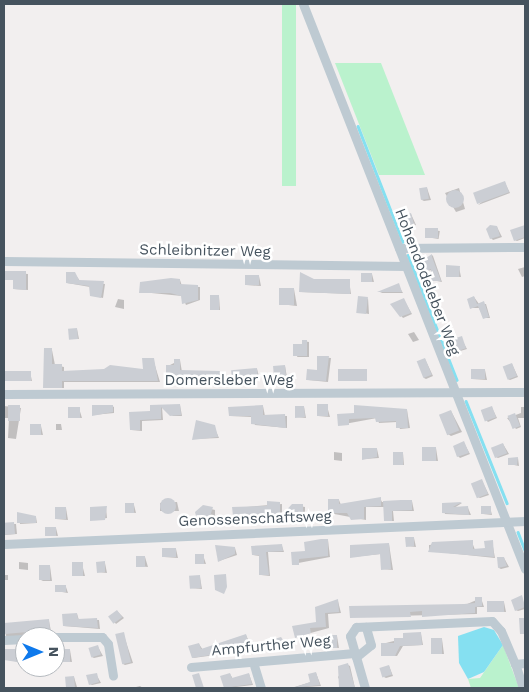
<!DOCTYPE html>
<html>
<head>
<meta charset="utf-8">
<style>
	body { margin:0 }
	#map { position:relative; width:529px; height:692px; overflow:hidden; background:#f2efef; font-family:"Work Sans",sans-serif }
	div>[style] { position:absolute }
	.green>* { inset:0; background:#baf2cd; transform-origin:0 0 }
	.water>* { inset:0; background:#85e0f1 }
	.shadow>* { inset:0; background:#0003; transform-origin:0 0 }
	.stream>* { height:2.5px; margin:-1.25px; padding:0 1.25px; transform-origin:1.25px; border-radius:1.25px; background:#85e0f1 }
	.building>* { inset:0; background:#cbced4; transform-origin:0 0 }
	.round { border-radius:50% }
	.street>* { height:9px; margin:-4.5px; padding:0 4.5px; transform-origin:4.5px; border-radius:4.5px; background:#becad2 }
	span { translate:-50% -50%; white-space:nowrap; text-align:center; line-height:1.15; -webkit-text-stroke:5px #fff; paint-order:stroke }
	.street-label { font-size:15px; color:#46535e }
	.frame { position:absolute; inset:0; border:5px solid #46535e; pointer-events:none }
	.north { position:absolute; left:15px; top:627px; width:50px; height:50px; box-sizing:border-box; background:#fff; border:1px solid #b5babf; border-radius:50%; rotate:90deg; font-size:14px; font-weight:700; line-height:20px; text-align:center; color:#46535e }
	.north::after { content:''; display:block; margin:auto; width:18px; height:22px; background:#0e79ec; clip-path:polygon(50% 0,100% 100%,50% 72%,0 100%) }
</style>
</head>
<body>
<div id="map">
	<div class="green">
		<i style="left:282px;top:4px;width:14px;height:182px"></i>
		<i style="clip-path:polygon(335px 63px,381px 63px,425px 175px,379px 175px)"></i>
		<i style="clip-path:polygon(503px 645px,519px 688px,471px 688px,468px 679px,480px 678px)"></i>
	</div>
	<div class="water">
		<i style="clip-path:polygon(484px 627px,494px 630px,503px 645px,484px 672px,468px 679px,459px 663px,458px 636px)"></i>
	</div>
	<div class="shadow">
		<i style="clip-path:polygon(505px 183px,510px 193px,478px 205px)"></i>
		<i style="clip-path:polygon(427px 188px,431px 200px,424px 201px,422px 200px)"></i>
		<i style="clip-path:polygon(459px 188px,465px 209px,456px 212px,445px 193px)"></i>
		<i style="clip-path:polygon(411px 214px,416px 225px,407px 227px,405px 226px)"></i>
		<i style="clip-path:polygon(524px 226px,525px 238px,517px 241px,515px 240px)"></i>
		<i style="clip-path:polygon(497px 227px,502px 237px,493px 240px,491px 238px)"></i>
		<i style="left:427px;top:229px;width:13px;height:8px;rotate:9deg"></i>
		<i style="clip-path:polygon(414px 255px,419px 255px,422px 257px,417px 259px)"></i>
		<i style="clip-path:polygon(432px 255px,433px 256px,442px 282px,432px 280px,433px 270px,425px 271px)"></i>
		<i style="clip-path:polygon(459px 267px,461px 277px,447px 276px)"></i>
		<i style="clip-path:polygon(525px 267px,525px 276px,522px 277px,518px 269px)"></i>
		<i style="clip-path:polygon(4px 272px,28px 274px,28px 290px,14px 289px,14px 280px,4px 280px)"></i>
		<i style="clip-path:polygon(75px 274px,80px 281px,105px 284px,103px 298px,91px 295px,90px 287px,67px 283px)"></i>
		<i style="clip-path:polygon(372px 274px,374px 282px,363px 281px)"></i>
		<i style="clip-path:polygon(259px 276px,261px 286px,246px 285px)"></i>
		<i style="clip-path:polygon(180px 280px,182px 286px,200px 287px,200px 300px,186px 305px,182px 296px,141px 292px,141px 283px)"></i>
		<i style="clip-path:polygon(349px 280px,351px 294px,301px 292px,314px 281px)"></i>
		<i style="clip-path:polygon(398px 285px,403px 293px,380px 293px)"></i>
		<i style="clip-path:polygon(294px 289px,297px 306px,280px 304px)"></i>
		<i style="clip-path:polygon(219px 296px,220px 310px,213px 310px,211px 309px)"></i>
		<i style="clip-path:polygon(474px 297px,479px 304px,486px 304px,490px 318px,484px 318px,479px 308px,471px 308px)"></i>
		<i style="clip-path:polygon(368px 298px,369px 314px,358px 312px)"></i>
		<i style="clip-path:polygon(118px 299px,124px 300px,124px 309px,115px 307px)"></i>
		<i style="clip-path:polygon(404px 300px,412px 314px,403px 318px,392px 304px)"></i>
		<i style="clip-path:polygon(77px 329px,79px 339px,70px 338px)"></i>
		<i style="clip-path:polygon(414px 332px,419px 340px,413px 342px,408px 334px)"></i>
		<i style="clip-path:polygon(461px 338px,467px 349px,457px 352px,455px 351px)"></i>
		<i style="clip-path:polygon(303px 341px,309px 342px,309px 357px,297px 357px)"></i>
		<i style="clip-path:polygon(52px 350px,55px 365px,64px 367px,64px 372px,144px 370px,153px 359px,160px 382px,64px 382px,64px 388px,46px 388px)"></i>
		<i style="clip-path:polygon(319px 357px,331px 358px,328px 382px,308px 380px,319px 371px)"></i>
		<i style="clip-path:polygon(425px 359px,433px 376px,426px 379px,424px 378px)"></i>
		<i style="clip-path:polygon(180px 360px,182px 372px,220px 372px,222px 381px,179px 384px,177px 375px,168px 374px,168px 366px)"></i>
		<i style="clip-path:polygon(512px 364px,518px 377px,510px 380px,508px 379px)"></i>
		<i style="clip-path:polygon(285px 366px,287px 377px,275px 376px)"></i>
		<i style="clip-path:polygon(257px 369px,260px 380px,233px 380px,232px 372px)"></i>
		<i style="left:339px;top:370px;width:28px;height:11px"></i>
		<i style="clip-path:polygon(485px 370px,487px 380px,472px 379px)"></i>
		<i style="clip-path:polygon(30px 372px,32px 381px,6px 380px)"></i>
		<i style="clip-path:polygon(180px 405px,182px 416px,173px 416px,162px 407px,163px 420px,142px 421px,142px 431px,131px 430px,130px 413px,151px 412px,151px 406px)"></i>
		<i style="clip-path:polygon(4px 406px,21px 408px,16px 439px,8px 438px,9px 418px,4px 418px)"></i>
		<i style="clip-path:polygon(263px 406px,265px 416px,287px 416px,287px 428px,255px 425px,252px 417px,230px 416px)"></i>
		<i style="clip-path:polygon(327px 406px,330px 417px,318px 416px)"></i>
		<i style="clip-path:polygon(355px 406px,407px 410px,410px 428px,400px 429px,397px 422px,379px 423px,377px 418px,339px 425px,356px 414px)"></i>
		<i style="clip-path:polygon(114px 407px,114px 413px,93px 415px,112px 406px)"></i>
		<i style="clip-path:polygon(304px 407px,306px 418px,296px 417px)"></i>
		<i style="clip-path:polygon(521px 407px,525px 407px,525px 418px,518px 418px,521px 427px,516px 429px,507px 418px,521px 413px)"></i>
		<i style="clip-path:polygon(79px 408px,82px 418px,69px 417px)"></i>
		<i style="clip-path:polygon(492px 408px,497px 418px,488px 422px,486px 420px)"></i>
		<i style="clip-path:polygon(451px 411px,462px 432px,451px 436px,448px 434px)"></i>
		<i style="clip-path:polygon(56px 424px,61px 424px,62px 430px,56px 430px)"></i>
		<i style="clip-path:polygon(41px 426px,43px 435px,32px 434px)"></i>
		<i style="clip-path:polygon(215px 429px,219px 438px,194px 439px)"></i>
		<i style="clip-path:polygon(464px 443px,470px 454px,460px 458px,458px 456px)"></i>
		<i style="clip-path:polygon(503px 444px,509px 454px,498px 458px,496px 457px)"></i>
		<i style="clip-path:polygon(436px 448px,438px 461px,423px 460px)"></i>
		<i style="clip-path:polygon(377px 449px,379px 458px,364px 459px)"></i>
		<i style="clip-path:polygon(334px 452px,342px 453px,342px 461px,334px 460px)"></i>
		<i style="clip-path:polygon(403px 453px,404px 465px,394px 464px)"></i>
		<i style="clip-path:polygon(518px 458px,519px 466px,509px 464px)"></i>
		<i style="clip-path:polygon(482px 481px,489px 495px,480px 498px,478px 497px)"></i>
		<i style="left:524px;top:482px;width:1px;height:23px"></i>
		<i style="clip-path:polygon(380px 498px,382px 502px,412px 501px,414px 511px,393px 511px,394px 521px,387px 521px,384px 507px,366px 507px,366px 520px,329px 513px,329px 500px,339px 500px,341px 505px)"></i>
		<i style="clip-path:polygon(177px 502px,179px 511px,160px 511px,160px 503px)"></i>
		<i style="clip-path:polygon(282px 504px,282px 518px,242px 522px,234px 516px,234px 508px)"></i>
		<i style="clip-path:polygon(443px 504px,462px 503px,454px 508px,468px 508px,471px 515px,445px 514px)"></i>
		<i style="clip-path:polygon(134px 505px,136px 513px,127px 512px)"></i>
		<i style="clip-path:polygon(293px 505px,305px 507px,305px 514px,285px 514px)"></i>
		<i style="clip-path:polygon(203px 507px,215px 510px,215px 518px,202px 524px)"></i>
		<i style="clip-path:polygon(490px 507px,492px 515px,483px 514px)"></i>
		<i style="clip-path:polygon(66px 508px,68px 520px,56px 519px)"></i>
		<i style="clip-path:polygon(106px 508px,107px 518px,91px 520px)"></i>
		<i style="clip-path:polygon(18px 514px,36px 517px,37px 523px,20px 524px)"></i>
		<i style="clip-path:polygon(4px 524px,16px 524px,17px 534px,4px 535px)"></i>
		<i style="clip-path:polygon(56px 528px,58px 536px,46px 535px)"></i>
		<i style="clip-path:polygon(414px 538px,416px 547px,407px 546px)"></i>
		<i style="clip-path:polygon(328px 540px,330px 557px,293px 564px,306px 553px)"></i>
		<i style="clip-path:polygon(492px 541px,495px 558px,429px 551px,429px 545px,472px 542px,475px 550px,486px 550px)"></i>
		<i style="clip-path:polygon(389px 544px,393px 570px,382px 569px,381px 554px,352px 557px)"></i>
		<i style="clip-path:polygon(282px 546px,284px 552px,268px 552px,270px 576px,261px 575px,260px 556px,253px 555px)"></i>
		<i style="clip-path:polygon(235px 548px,237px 555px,219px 561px)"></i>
		<i style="clip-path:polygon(176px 549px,178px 558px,164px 557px)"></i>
		<i style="clip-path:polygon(203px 555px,206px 564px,197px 563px)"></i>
		<i style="clip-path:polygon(145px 557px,148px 567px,138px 566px)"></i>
		<i style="clip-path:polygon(504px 558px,509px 567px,501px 569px,499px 568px)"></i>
		<i style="clip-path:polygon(19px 562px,28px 563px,28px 570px,19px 569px)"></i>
		<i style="clip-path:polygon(105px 563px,107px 573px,98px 572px)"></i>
		<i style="clip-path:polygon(82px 564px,85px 576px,79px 576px,76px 575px)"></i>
		<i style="clip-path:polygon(50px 566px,52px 581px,43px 581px,41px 580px)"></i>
		<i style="left:4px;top:575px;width:4px;height:5px"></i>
		<i style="clip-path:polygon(200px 577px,202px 589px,191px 588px)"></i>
		<i style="clip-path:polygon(66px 587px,68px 593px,56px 591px)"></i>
		<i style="clip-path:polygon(522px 597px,525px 609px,518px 611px,516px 610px)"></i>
		<i style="clip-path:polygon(481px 598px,484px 607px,477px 607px,477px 614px,351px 617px,465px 605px)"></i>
		<i style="clip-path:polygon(338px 601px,341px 613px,328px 614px,329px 628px,296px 637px,317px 623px,316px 608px)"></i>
		<i style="clip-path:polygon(504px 602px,506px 612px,488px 611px)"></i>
		<i style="clip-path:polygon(117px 611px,124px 618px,116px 624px,110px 616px)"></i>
		<i style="clip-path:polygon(77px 614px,79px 620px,99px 620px,100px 629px,64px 626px)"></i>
		<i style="left:49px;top:621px;width:10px;height:45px;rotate:79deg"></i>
		<i style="clip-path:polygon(123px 633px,133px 663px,125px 665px,123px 664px)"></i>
		<i style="clip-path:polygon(421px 634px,423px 645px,403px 646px,397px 656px,382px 655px,382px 644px)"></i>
		<i style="clip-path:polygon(246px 635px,253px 650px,193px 658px,199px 644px,203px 650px)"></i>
		<i style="clip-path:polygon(337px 636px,339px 648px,327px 647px)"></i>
		<i style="clip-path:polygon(442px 639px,444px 654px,435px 654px,433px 653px)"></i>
		<i style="clip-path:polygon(273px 641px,286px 640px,290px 648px,278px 652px)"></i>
		<i style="clip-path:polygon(98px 647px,103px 656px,94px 658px,92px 657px)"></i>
		<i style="clip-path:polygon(4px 650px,18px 651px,19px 662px,4px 659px)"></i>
		<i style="clip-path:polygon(70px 650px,72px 662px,61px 661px)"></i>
		<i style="clip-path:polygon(348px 665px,350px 666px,355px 688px,343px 688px,338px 677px)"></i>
		<i style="clip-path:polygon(389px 666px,393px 676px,386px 678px,384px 677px)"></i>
		<i style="clip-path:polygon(316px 673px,321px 686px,291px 688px,311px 682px)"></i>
		<i style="clip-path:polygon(96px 674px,101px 683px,92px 685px,90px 684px)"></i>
		<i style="clip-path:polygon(230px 674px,233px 679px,249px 674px,253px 685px,227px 688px)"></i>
		<i style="clip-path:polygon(74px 677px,77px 687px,69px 688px,67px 687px)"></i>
		<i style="clip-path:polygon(140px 686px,143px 688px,132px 688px)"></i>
	</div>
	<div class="stream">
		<i style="left:358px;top:126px;width:124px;rotate:68.8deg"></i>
		<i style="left:408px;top:255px;width:134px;rotate:68.6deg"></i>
		<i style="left:466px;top:401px;width:110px;rotate:68.1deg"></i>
		<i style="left:518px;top:532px;width:19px;rotate:69deg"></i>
	</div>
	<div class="building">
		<i style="left:505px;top:181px;width:12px;height:34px;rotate:70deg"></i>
		<i style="left:427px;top:187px;width:12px;height:8px;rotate:81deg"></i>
		<i class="round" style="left:446px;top:190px;width:18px;height:18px"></i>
		<i style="left:411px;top:213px;width:11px;height:10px;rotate:75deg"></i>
		<i style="clip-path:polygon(490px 225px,497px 226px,500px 236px,490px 239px,486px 229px)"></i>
		<i style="clip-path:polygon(525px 225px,525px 237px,514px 241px,510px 230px)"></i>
		<i style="left:425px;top:228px;width:13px;height:10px"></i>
		<i style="clip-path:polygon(432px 254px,432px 257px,441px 281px,431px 281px,431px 269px,424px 272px,420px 262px)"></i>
		<i style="clip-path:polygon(446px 265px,460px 266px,459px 277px,446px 277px)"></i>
		<i style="clip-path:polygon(4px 271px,26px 271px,26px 290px,13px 289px,13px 280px,4px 280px)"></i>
		<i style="clip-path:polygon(66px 272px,75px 272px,79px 280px,104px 281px,101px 298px,90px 296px,89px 286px,66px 283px)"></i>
		<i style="clip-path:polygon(300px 272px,314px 279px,350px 279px,350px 294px,299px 292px)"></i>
		<i style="left:361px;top:273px;width:11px;height:9px"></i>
		<i style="left:245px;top:275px;width:14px;height:10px"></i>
		<i style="clip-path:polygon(171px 278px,180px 279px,180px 284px,198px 285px,198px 300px,182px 304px,181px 296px,170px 293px,139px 293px,140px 282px)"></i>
		<i style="clip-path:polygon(399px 283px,402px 292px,377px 292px)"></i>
		<i style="left:279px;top:288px;width:15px;height:17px"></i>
		<i style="left:210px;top:295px;width:9px;height:15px"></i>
		<i style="left:358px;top:296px;width:10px;height:17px;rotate:6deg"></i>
		<i style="clip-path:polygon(474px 296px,477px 304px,484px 301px,489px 317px,483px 319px,478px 306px,470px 309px,467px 299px)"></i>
		<i style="clip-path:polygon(404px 298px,411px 313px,400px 317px,390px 304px)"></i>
		<i style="left:77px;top:328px;width:11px;height:9px;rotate:85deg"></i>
		<i style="left:462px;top:336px;width:13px;height:13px;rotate:72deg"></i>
		<i style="clip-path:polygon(302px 340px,307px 340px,307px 356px,293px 356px,293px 344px,302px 344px)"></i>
		<i style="clip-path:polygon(44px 348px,52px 348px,52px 364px,62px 364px,62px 371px,104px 369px,110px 365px,143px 369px,142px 358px,154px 358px,158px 381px,62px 381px,62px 388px,43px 388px)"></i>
		<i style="clip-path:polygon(317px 356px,329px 356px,326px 381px,306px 380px,307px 369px,317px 370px)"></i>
		<i style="left:425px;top:358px;width:18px;height:9px;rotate:68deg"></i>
		<i style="clip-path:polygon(174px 359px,180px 359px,180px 370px,220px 371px,220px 381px,176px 383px,176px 375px,166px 375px,166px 365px,174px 365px)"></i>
		<i style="left:512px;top:363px;width:14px;height:10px;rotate:69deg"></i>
		<i style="left:285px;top:365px;width:11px;height:12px;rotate:85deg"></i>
		<i style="left:257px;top:368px;width:11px;height:26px;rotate:85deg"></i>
		<i style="left:338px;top:369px;width:29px;height:12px"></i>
		<i style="left:471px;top:369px;width:14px;height:10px"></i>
		<i style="left:5px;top:371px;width:26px;height:10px"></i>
		<i style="clip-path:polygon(180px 404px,181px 415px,170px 416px,161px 407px,161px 419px,140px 420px,140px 430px,130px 430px,129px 412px,150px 411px,150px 405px)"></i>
		<i style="left:328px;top:404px;width:12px;height:11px;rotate:90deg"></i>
		<i style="left:20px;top:405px;width:16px;height:12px;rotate:90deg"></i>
		<i style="clip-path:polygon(92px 405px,113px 405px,113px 412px,92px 416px)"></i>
		<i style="clip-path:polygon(263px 405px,263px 415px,285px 414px,286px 428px,251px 424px,251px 416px,229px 416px,228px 407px)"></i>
		<i style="clip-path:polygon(354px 405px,407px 409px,408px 428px,396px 428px,396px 421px,376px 422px,375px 418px,349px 419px,349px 425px,338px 426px,337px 414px,354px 413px)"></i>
		<i style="clip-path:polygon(295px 406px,304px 406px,305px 417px,295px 418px)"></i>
		<i style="left:492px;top:406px;width:12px;height:12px;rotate:70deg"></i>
		<i style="left:68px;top:407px;width:12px;height:11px"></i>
		<i style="left:451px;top:410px;width:22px;height:13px;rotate:68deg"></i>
		<i style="left:515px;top:413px;width:14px;height:8px;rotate:69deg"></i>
		<i style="clip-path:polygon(196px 420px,215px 425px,218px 437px,192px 440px)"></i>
		<i style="left:41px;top:424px;width:11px;height:11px;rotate:90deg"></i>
		<i style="clip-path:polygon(464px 441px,469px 453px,457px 457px,453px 446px)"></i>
		<i style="left:503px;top:443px;width:11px;height:13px;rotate:68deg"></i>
		<i style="left:422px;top:447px;width:14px;height:14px"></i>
		<i style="clip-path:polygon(362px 448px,377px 448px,377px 457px,362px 460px)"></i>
		<i style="left:393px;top:452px;width:10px;height:13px"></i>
		<i style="clip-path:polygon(518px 457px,517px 465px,508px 465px,508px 458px)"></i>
		<i style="left:482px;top:479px;width:16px;height:12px;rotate:68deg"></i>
		<i style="clip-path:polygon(381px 497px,381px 506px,364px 507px,364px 519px,351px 520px,347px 513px,328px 513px,328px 499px,339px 499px,339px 504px)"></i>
		<i class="round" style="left:160px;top:498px;width:16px;height:16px"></i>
		<i style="clip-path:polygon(401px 500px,412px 500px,412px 510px,392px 511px,392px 521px,384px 521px,383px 501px)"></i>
		<i style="clip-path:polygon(267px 501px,280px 502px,280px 518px,239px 522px,239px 516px,233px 516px,232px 507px,267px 506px)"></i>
		<i style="clip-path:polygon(462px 502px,453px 507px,468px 506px,469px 515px,442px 513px,442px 503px)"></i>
		<i style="left:134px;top:503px;width:10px;height:9px;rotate:90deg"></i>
		<i style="clip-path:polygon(292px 504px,303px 504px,303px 513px,283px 514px)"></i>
		<i style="clip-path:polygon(203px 505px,213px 507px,208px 523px,198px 524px,195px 512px)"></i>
		<i style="clip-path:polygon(107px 506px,105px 520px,90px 521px,90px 507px)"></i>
		<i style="left:481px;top:506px;width:10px;height:8px"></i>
		<i style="left:55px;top:507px;width:11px;height:12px"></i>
		<i style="clip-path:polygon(17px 512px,36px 516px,36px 523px,17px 523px)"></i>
		<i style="left:14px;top:522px;width:12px;height:10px;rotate:85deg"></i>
		<i style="left:45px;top:527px;width:11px;height:9px"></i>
		<i style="clip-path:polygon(405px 537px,414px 537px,414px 546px,406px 547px)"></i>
		<i style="clip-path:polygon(321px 539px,328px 539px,328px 556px,299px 559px,299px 565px,292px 565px,291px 552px,305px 551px,304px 542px)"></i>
		<i style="clip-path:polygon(473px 540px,473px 549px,485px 548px,484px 541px,493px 540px,494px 557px,428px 552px,432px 542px)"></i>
		<i style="clip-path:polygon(389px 543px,391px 569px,381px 570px,380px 554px,350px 558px,350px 545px)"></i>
		<i style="clip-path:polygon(282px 544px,283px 551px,266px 552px,269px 575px,259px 575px,259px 555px,252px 555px,251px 546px)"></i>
		<i style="clip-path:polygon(215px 545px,235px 547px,235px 554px,218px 562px)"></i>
		<i style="left:176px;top:548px;width:9px;height:14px;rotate:90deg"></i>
		<i style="left:195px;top:554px;width:9px;height:10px"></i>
		<i style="left:136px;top:556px;width:9px;height:11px"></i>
		<i style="clip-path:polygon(497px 557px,504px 557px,507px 566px,498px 568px)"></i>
		<i style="clip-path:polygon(105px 561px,105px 572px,97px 573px,96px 562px)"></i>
		<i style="left:83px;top:562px;width:14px;height:11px;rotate:90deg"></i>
		<i style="left:39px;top:565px;width:11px;height:15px"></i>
		<i style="clip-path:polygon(226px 574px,227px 587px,224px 594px,215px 590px,214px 575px)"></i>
		<i style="left:200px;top:575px;width:13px;height:11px;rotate:86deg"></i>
		<i style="left:55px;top:585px;width:11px;height:7px"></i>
		<i style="clip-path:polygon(522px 595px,525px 607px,515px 611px,511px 600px)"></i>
		<i style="clip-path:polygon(475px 597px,482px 597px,482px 606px,475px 607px,475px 613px,422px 617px,422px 611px,410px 612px,411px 617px,350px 618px,349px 606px,464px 604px,475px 603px)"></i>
		<i style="clip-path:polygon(338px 599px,339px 612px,325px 613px,326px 627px,310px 628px,311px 633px,295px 638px,292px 626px,316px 622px,315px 607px)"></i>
		<i style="left:487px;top:601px;width:17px;height:11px"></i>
		<i style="left:117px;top:610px;width:9px;height:11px;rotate:54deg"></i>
		<i style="clip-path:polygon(77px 613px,78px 619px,97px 618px,98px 628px,63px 626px,62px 614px)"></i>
		<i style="clip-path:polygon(519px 618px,525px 618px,525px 634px,520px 634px)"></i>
		<i style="left:49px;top:619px;width:11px;height:45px;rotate:85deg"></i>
		<i style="left:124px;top:632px;width:31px;height:9px;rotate:77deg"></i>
		<i style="clip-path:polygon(421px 632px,422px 645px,400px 646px,395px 656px,381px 656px,381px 643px,394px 643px,394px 638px,403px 638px,403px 633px)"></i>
		<i style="clip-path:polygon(246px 634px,250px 649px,192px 658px,188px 646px,199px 643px,201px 649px)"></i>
		<i style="left:325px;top:635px;width:12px;height:13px"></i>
		<i style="clip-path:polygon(281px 637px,288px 647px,275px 651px,271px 640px)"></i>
		<i style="left:431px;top:638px;width:11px;height:16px"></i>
		<i style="left:98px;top:645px;width:10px;height:10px;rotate:73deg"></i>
		<i style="clip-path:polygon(4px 649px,16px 649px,17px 662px,4px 660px)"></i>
		<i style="left:60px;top:649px;width:10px;height:13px"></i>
		<i style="clip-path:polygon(348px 663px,355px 688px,339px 688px,338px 666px)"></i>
		<i style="left:389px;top:665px;width:10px;height:10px;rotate:73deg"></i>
		<i style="clip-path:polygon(316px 672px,320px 685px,293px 688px,310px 682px,308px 674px)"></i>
		<i style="clip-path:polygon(97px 673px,99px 682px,89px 685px,86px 675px)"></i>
		<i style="clip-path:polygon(199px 673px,204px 688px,196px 688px,192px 675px)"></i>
		<i style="clip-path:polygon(230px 673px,232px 678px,249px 673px,252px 684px,224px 688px,220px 676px)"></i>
		<i style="left:74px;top:676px;width:11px;height:9px;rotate:85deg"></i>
	</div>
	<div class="street">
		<i style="left:303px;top:4px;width:607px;rotate:68.55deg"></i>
		<i style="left:399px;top:248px;width:126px;rotate:-0.5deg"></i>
		<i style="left:4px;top:261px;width:402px;rotate:0.7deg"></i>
		<i style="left:4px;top:394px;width:521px;rotate:-0.22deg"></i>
		<i style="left:4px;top:544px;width:522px;rotate:-2.53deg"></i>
		<i style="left:55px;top:637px;width:47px"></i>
		<i style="left:102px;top:637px;width:9px;rotate:49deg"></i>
		<i style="left:108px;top:644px;width:32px;rotate:81deg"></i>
		<i style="left:4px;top:640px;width:21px;rotate:-3deg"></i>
		<i style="left:356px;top:657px;width:19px;rotate:-39deg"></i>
		<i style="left:371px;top:645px;width:19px;rotate:-106deg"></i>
		<i style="left:253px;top:662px;width:27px;rotate:73deg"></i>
		<i style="left:191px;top:667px;width:164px;rotate:-4.9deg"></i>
		<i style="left:365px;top:688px;width:54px;rotate:-106.1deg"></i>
		<i style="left:350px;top:636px;width:11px;rotate:-56deg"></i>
		<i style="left:356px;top:627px;width:136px;rotate:-2.5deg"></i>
		<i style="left:492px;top:621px;width:13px;rotate:48deg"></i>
		<i style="left:501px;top:631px;width:36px;rotate:67deg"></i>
		<i style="left:523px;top:688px;width:25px;rotate:-108deg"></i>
		<i style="left:515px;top:664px;width:10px;rotate:-6deg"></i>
	</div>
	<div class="street-label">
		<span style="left:205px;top:251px;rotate:1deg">Schleibnitzer Weg</span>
		<span style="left:427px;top:282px;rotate:69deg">Hohendodeleber Weg</span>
		<span style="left:229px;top:381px">Domersleber Weg</span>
		<span style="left:255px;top:519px;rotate:-2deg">Genossenschaftsweg</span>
		<span style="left:271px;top:646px;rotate:-5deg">Ampfurther Weg</span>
	</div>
	<div class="frame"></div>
	<div class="north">N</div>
</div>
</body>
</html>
